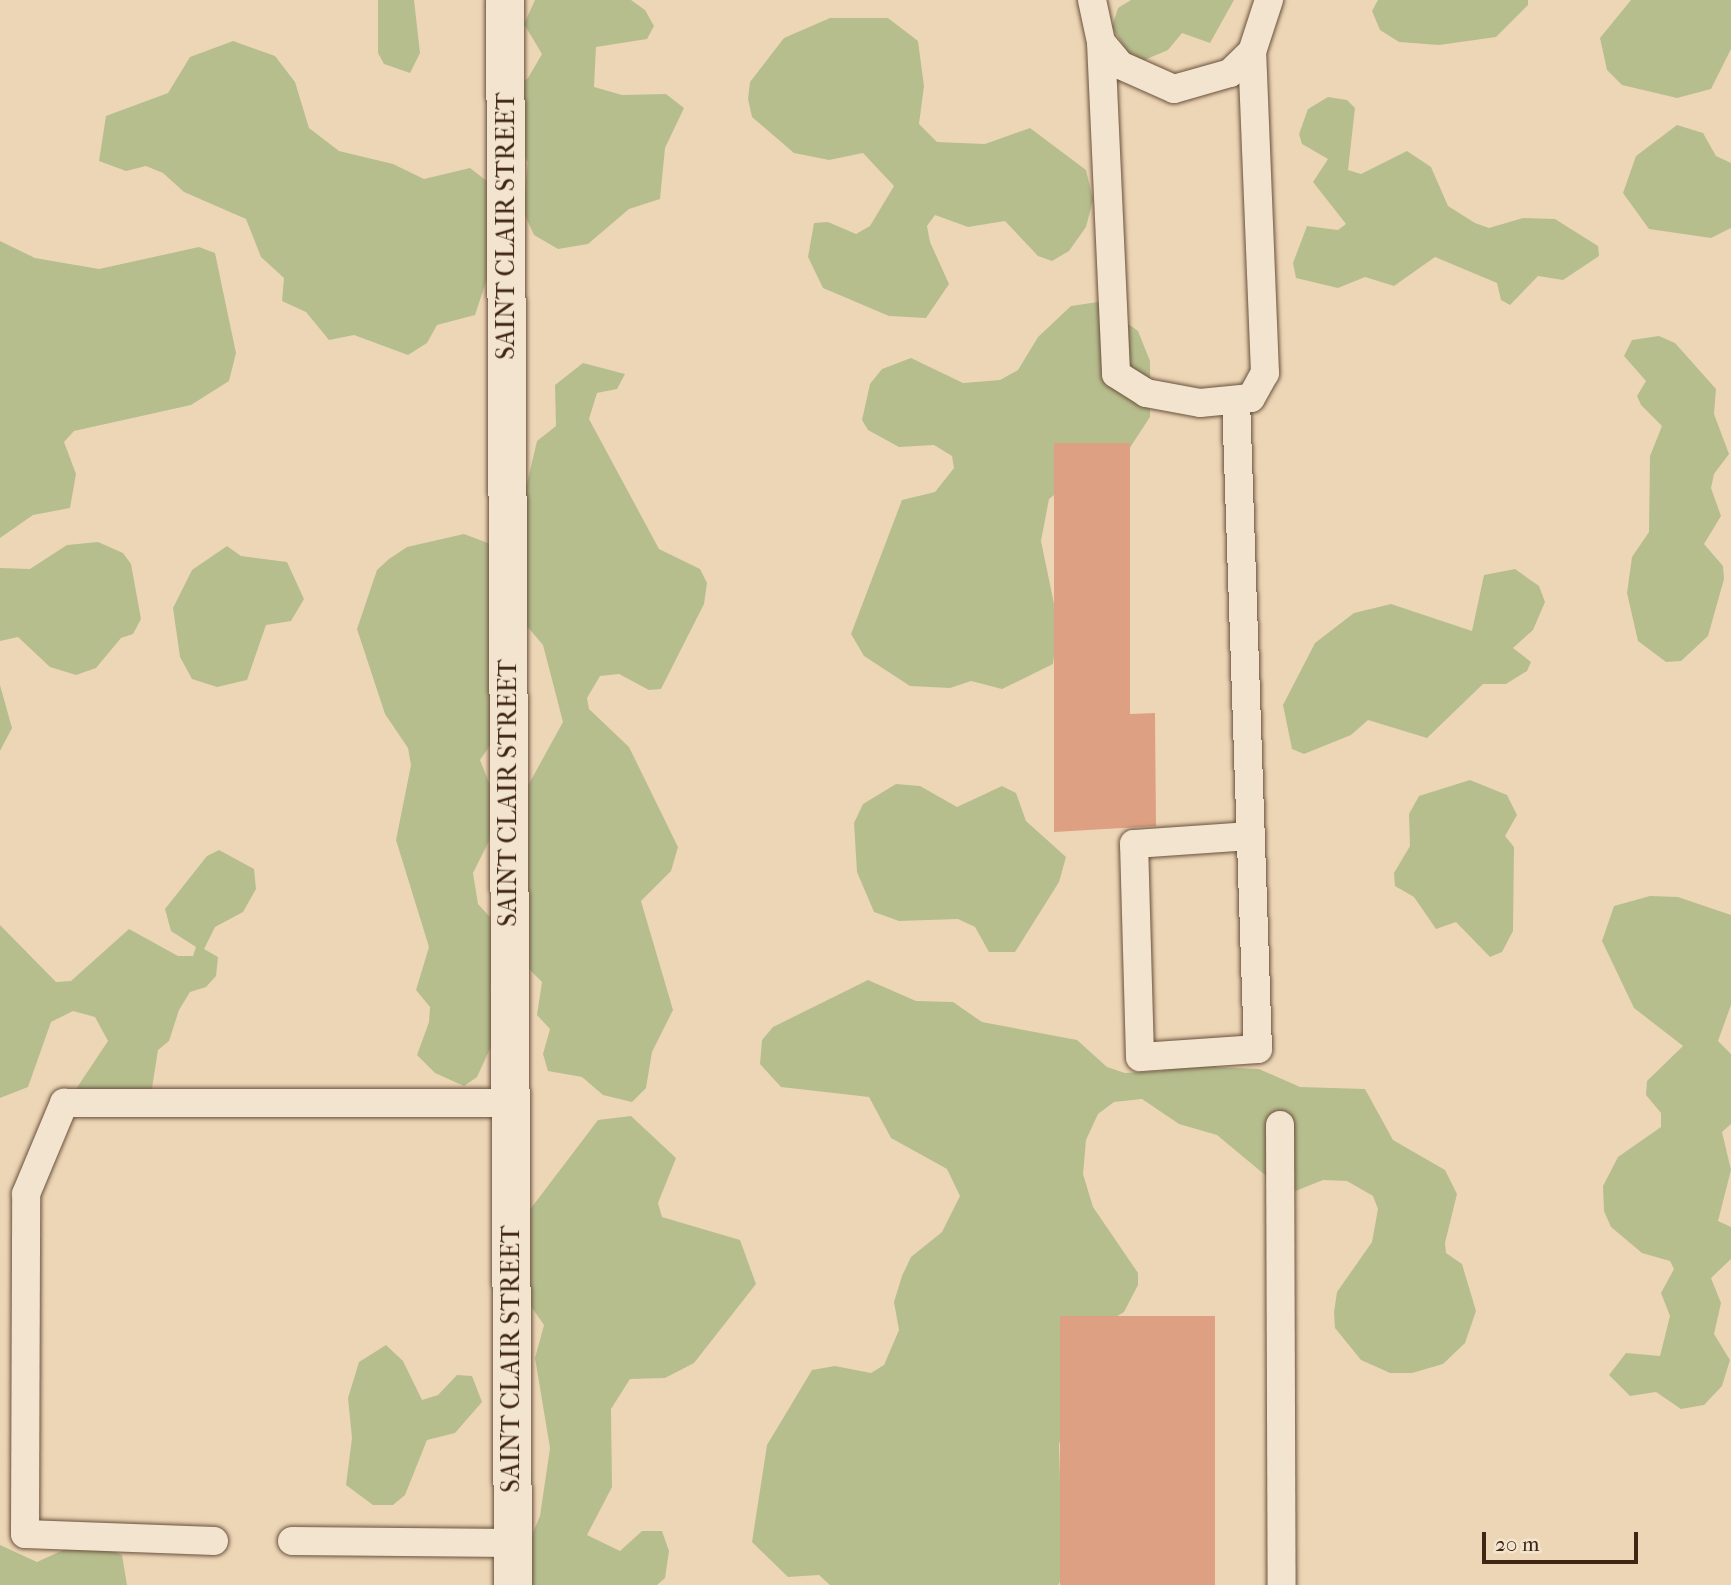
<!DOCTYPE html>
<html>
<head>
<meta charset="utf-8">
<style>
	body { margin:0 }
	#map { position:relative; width:1731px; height:1585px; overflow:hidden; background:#edd6b6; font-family:"IM FELL French Canon",serif }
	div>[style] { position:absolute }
	.green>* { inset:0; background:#b7be8e }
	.building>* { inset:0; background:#dea082; transform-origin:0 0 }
	.roads { filter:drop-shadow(0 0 2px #6a513c) drop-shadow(0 0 2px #6a513c) }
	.service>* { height:28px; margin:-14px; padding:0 14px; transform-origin:14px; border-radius:14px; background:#f3e4d0 }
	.minor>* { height:38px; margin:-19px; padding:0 19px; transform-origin:19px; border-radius:19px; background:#f3e4d0 }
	span { translate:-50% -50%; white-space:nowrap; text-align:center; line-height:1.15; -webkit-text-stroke:7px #f3e4d0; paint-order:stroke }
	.street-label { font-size:26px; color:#3f2513 }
	.scale { position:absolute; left:1482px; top:1532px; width:156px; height:32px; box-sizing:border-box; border:4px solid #3f2513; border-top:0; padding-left:9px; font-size:21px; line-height:24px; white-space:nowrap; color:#3f2513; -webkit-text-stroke:5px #f3e4d0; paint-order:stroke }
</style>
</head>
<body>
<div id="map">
	<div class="green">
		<i style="clip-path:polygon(378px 0,414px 0,420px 53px,410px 73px,384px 64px,378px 53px)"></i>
		<i style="clip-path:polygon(535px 0,631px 0,645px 10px,654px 26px,647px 39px,596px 47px,594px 87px,622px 95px,666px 94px,684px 108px,665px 148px,660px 199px,629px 209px,588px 244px,558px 249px,534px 235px,523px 211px,528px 162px,509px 133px,506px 95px,528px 78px,542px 54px,524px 24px)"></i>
		<i style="clip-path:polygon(1131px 0,1234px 0,1210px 43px,1182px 33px,1168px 50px,1135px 64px,1112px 27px,1118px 8px)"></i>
		<i style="clip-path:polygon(1378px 0,1528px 0,1528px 5px,1496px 37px,1439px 45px,1399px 42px,1380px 30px,1372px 11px)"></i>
		<i style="clip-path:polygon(1631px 0,1731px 0,1731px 49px,1711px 89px,1677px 98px,1622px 85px,1607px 70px,1600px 38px)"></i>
		<i style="clip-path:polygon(830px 18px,888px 18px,918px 41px,924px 86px,919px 124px,937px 142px,985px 144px,1030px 128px,1086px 170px,1093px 200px,1086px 227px,1069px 251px,1052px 261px,1038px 256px,1005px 221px,968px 227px,935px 215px,927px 226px,930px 242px,949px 284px,926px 318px,889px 316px,823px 288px,808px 257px,814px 223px,828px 222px,856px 234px,870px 226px,894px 186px,863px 153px,829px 160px,794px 153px,752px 117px,748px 99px,750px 82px,784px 38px)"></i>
		<i style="clip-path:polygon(233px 41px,275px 56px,295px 82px,309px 128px,339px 151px,393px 164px,424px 179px,470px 168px,488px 182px,497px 248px,475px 315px,437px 325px,427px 343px,408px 355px,354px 335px,329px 340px,306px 312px,282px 301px,284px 278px,261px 257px,246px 219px,184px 192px,163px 173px,146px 166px,126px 171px,99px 161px,106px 116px,168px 93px,190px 57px)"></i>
		<i style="clip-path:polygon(1328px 97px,1347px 100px,1355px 108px,1348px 170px,1361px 174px,1407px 151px,1431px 167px,1448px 206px,1475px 223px,1489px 228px,1523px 218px,1555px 219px,1598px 246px,1599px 256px,1563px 280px,1538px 276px,1510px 305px,1501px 300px,1497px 283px,1435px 257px,1394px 286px,1365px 277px,1338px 288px,1296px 278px,1293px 263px,1307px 226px,1338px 230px,1346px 224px,1313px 182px,1328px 159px,1302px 144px,1299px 134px,1308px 109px)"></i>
		<i style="clip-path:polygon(1677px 125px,1703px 133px,1716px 156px,1731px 163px,1731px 228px,1711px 238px,1649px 229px,1623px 193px,1636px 156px)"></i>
		<i style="clip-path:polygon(0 241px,35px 258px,99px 269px,199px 247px,215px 253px,236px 353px,229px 381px,191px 405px,74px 431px,64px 442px,76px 474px,70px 508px,33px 515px,0 538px)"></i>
		<i style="clip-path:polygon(1098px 302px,1138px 331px,1150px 361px,1150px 417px,1118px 466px,1072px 481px,1049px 499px,1041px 541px,1058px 623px,1053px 664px,1002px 689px,971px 681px,950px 688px,910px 686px,864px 656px,851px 634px,902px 500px,935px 492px,954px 468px,952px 456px,934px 445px,899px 447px,868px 430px,862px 420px,870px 384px,882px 369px,911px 358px,963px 383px,1000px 380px,1018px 370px,1038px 337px,1071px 306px)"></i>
		<i style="clip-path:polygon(1659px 336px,1675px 343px,1716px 389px,1714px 414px,1729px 454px,1714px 474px,1711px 488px,1721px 516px,1704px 544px,1723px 566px,1724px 579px,1708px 636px,1681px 661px,1666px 662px,1638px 641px,1627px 593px,1632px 557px,1649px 532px,1650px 456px,1662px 426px,1641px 405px,1637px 396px,1646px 381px,1624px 356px,1632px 340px)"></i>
		<i style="clip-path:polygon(evenodd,583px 363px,625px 374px,617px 389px,597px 393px,589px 419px,659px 549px,700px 569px,707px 583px,704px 604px,661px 689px,649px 690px,619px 674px,600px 676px,587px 698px,589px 709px,629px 747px,678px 847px,671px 871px,641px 901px,673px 1010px,652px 1052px,646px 1088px,632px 1102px,603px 1095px,582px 1077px,548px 1071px,543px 1054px,550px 1029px,537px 1015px,542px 982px,522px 962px,498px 969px,490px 986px,495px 1038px,477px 1077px,464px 1086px,435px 1073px,417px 1055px,429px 1022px,430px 1007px,416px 990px,429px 947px,396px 840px,411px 765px,408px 748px,385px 714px,357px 629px,377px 570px,389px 559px,407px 547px,464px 534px,493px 545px,516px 530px,537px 441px,556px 426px,555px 385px,583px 363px,526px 625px,543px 645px,563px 722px,525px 791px,509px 920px,489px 916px,478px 904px,473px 873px,489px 841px,496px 800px,480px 760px,507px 721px,503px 637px,487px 632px,526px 625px)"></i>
		<i style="clip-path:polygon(98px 542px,123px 553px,131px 564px,141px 619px,133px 634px,121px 638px,96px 668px,76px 675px,50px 667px,18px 637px,0 641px,0 568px,30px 569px,67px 545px)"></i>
		<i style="clip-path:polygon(227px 546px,241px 556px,287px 562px,304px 599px,291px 621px,266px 625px,247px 680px,217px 687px,192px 679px,180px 657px,173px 608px,192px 570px)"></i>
		<i style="clip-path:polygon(1515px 569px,1539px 586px,1545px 602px,1533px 630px,1513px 648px,1531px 662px,1527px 671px,1506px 684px,1483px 684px,1427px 738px,1368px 720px,1351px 735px,1304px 754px,1292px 749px,1283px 705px,1315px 643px,1354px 613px,1391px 604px,1472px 631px,1484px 575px)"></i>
		<i style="clip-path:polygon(0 685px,12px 728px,0 751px)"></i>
		<i style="clip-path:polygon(1470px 780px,1507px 795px,1517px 815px,1505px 836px,1514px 847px,1513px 931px,1502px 952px,1490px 957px,1456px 922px,1436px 929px,1414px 897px,1395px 886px,1394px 873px,1410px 846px,1409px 814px,1419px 796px)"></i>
		<i style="clip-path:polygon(896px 784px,920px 786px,957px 807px,1002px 786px,1016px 793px,1026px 821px,1066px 857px,1059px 882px,1015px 952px,989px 952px,975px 927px,958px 919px,899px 921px,874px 912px,857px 872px,854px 823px,863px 804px)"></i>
		<i style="clip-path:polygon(219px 850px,254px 869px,256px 889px,243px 912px,215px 927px,204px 949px,218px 957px,216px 976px,206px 987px,190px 992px,179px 1010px,169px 1041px,158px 1050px,152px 1088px,126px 1117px,76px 1089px,108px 1041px,95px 1017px,73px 1011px,51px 1022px,28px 1087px,0 1098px,0 925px,56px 982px,71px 981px,129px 929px,178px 956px,193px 956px,196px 947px,171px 931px,165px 909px,207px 856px)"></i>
		<i style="clip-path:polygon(1650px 896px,1678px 897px,1731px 915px,1731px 1005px,1718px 1041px,1731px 1054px,1731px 1124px,1722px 1132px,1731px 1170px,1718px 1221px,1731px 1227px,1731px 1259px,1711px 1278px,1721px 1303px,1714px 1334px,1730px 1360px,1722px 1386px,1704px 1405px,1681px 1409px,1656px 1392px,1630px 1396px,1609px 1375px,1626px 1353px,1660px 1356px,1670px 1316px,1661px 1293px,1674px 1269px,1670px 1261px,1642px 1253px,1611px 1227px,1604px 1211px,1603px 1186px,1618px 1157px,1661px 1127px,1661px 1113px,1646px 1095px,1647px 1081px,1683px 1046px,1634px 1008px,1602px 941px,1614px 906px)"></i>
		<i style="clip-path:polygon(868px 980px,916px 1001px,953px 1002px,982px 1022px,1077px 1040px,1107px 1067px,1125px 1073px,1162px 1071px,1188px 1053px,1207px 1056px,1217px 1067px,1259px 1069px,1300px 1087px,1365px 1089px,1393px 1140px,1445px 1170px,1457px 1194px,1445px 1243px,1446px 1253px,1462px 1264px,1476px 1311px,1465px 1343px,1443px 1364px,1412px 1373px,1390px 1373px,1361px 1360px,1335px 1328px,1334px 1312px,1337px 1292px,1372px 1242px,1378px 1209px,1373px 1196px,1347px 1181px,1323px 1180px,1288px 1194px,1217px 1135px,1179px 1124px,1142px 1099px,1114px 1102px,1098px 1114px,1086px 1140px,1083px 1174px,1093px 1207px,1138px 1273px,1138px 1285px,1124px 1312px,1101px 1326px,1088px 1382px,1059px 1444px,1063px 1577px,1058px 1585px,830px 1585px,819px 1575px,788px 1577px,752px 1542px,767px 1445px,812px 1370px,835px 1366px,871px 1373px,884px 1365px,899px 1330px,894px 1302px,902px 1276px,911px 1257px,942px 1232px,960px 1196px,947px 1169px,891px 1138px,869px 1097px,781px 1087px,760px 1064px,762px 1040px,773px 1027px)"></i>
		<i style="clip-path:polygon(631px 1116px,676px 1158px,658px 1203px,662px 1217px,740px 1240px,756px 1284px,694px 1363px,665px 1378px,630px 1379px,611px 1409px,612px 1487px,587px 1535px,620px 1551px,642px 1531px,662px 1531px,669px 1551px,665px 1578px,657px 1585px,521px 1585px,519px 1565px,540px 1516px,550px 1448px,535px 1358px,544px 1325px,512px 1279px,519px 1224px,598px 1120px)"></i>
		<i style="clip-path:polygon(386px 1345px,403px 1361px,422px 1400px,438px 1395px,457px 1375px,472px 1376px,482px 1402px,455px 1433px,427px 1440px,405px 1495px,393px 1505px,373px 1505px,346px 1485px,352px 1438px,348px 1398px,359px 1362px)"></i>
		<i style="clip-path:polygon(85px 1540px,122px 1555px,127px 1585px,0 1585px,0 1545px,37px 1562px)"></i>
	</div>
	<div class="building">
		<i style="clip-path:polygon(1054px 443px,1130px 443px,1130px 714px,1155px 713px,1156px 826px,1054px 832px)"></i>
		<i style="left:1060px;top:1316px;width:155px;height:269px"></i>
	</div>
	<div class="roads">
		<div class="service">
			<i style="left:1092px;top:0;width:43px;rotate:77.9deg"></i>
			<i style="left:1101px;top:42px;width:30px;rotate:50deg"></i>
			<i style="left:1120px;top:65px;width:59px;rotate:24deg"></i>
			<i style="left:1174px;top:89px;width:58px;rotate:-15.9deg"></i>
			<i style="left:1230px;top:73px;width:30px;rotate:-44deg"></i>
			<i style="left:1252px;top:52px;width:55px;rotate:-71.9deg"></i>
			<i style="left:1101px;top:42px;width:332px;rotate:87.4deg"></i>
			<i style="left:1116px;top:374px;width:36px;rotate:32deg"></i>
			<i style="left:1146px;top:393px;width:55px;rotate:10.5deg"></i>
			<i style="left:1200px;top:403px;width:51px;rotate:-5.6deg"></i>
			<i style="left:1251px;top:398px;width:29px;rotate:-61deg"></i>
			<i style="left:1265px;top:373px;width:321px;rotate:-92.3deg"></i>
			<i style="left:1236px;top:400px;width:649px;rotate:88.06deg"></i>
			<i style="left:1258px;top:1049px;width:118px;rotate:176.1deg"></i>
			<i style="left:1140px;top:1057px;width:213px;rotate:-91.6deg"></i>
			<i style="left:1134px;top:844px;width:117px;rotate:-3.9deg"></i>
			<i style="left:1280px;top:1125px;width:460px;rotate:89.8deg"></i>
			<i style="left:214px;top:1541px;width:189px;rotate:-177.9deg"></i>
			<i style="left:25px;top:1534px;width:340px;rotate:-89.8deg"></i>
			<i style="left:26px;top:1194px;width:99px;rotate:-67.3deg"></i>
			<i style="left:64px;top:1103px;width:446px"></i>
			<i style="left:292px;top:1541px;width:220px;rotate:0.5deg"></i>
		</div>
		<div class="minor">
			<i style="left:505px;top:0;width:1585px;rotate:89.71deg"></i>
		</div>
	</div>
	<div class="street-label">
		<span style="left:506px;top:226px;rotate:-90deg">SAINT CLAIR STREET</span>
		<span style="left:508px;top:793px;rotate:-90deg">SAINT CLAIR STREET</span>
		<span style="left:511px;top:1359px;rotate:-90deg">SAINT CLAIR STREET</span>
	</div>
	<div class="scale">20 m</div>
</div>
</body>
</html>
